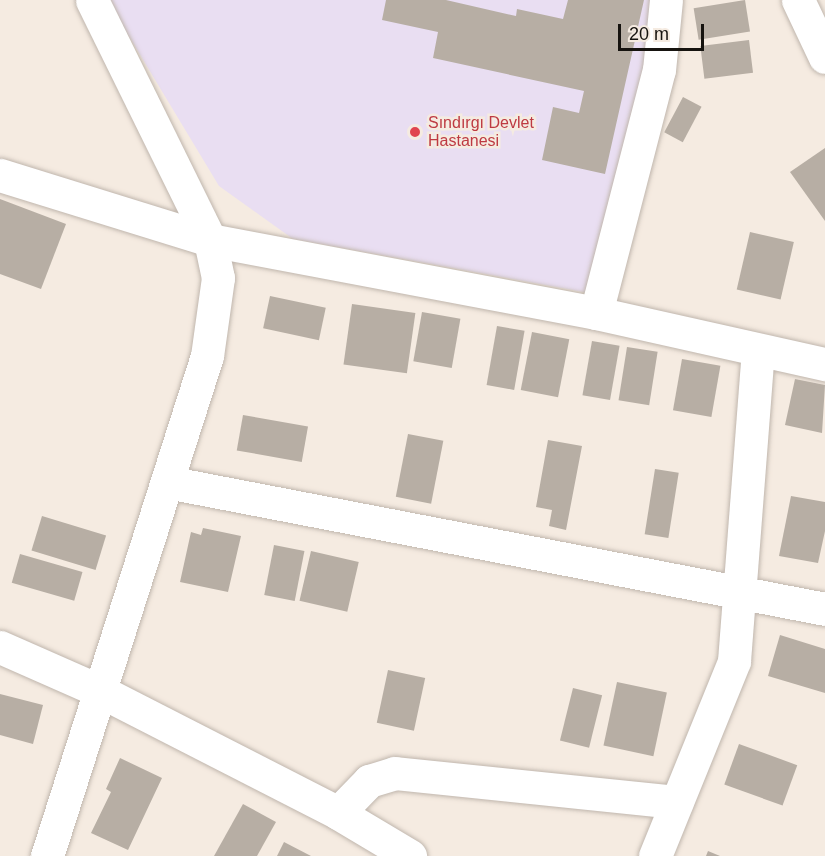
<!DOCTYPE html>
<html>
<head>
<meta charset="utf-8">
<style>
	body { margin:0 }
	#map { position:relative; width:825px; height:856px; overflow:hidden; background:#f5ebe1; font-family:Helvetica,sans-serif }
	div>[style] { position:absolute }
	.medical>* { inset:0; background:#e9def2 }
	.building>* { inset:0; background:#b7aea4; transform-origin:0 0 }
	.roads { filter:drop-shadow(0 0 2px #c0b6ad) drop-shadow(0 0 2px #c0b6ad) }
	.minor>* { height:33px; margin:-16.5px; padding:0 16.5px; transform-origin:16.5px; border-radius:16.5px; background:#fff }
	.dots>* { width:16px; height:16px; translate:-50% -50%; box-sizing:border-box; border:3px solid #f5ebe1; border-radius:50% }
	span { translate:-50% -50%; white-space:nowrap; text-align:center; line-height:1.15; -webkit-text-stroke:5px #f5ebe1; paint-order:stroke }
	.health-label { font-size:16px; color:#be3a42 }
	.left { translate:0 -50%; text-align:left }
	.scale { position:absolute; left:618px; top:24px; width:86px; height:27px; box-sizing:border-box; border:3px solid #16130f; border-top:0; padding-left:8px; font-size:18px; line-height:21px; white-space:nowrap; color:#16130f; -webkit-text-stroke:4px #f5ebe1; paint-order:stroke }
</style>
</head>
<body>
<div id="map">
	<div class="medical">
		<i style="clip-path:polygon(107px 0,664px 0,600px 295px,293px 239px,219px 186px)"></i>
	</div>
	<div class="building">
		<i style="clip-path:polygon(386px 0,446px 0,516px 16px,517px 9px,563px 19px,568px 0,644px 0,605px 174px,542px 160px,553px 107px,579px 113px,584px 91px,433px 58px,438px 32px,382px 20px)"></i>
		<i style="left:745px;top:0;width:32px;height:52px;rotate:81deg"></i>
		<i style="left:749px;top:40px;width:33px;height:49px;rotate:83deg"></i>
		<i style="left:683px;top:97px;width:21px;height:40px;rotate:28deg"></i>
		<i style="clip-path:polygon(825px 148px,825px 221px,790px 172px)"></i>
		<i style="clip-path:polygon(0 199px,66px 224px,41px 289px,0 274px)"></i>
		<i style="left:750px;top:232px;width:45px;height:59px;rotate:13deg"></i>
		<i style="left:270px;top:296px;width:57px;height:33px;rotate:12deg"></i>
		<i style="left:352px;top:304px;width:64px;height:61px;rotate:8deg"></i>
		<i style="left:422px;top:312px;width:39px;height:50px;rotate:10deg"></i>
		<i style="left:497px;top:326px;width:28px;height:60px;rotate:10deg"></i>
		<i style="left:532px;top:332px;width:38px;height:59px;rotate:11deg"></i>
		<i style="left:592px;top:341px;width:28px;height:55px;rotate:10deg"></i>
		<i style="left:627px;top:347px;width:31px;height:54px;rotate:9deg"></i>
		<i style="left:682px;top:359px;width:39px;height:52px;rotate:10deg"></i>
		<i style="clip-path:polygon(795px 379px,825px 385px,822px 433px,785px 425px)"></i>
		<i style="left:243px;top:415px;width:66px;height:36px;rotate:10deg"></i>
		<i style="left:408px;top:434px;width:36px;height:64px;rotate:11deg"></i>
		<i style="clip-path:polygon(548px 440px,582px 446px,566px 530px,549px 526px,552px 510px,536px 507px)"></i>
		<i style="left:655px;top:469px;width:24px;height:66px;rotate:9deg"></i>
		<i style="clip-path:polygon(791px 496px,825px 502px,825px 531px,818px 563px,779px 556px)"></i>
		<i style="left:42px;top:516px;width:67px;height:36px;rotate:17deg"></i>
		<i style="clip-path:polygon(203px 528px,241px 536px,228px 592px,180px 582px,191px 532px,201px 535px)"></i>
		<i style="left:274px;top:545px;width:31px;height:51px;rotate:11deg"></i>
		<i style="left:311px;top:551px;width:49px;height:51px;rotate:13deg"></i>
		<i style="left:20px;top:554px;width:65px;height:30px;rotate:16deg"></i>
		<i style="clip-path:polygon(780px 635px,825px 649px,825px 693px,768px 676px)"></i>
		<i style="left:388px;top:670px;width:38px;height:54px;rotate:12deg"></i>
		<i style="left:617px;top:682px;width:51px;height:65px;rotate:12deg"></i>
		<i style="left:573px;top:688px;width:30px;height:54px;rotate:14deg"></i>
		<i style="clip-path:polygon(0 694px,43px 705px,33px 744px,0 735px)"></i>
		<i style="left:739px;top:744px;width:62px;height:43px;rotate:20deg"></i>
		<i style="clip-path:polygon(120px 758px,162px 778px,128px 850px,91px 833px,111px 792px,106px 789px)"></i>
		<i style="clip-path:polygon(243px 804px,276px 822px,257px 856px,214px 856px)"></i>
		<i style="clip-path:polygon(284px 842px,311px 856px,277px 856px)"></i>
		<i style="clip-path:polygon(708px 851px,720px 856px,706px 856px)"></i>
	</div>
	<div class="roads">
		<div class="minor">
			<i style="left:798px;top:0;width:63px;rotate:64.7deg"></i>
			<i style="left:0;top:175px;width:220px;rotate:17.2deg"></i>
			<i style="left:210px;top:240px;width:393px;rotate:10.7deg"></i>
			<i style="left:596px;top:313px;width:235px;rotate:12.6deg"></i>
			<i style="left:596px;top:313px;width:251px;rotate:-75.5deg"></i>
			<i style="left:659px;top:70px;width:70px;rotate:-84.3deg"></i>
			<i style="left:167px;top:482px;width:670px;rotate:10.92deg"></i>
			<i style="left:0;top:647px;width:111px;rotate:23.8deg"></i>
			<i style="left:102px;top:692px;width:265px;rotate:27.1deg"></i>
			<i style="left:338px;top:813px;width:84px;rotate:30.8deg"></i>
			<i style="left:338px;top:813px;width:45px;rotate:-45.9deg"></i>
			<i style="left:369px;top:781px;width:27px;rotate:-17deg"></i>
			<i style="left:395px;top:773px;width:283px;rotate:5.9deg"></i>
			<i style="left:47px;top:856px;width:525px;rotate:-72.26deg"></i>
			<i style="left:207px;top:356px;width:79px;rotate:-82deg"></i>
			<i style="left:218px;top:278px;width:39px;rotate:-102deg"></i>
			<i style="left:210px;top:240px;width:267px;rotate:-116.2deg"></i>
			<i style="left:655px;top:856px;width:210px;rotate:-67.9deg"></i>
			<i style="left:734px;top:661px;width:310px;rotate:-85.6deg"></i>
		</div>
	</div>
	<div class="dots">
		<i style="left:415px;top:132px;background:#e0444e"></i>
	</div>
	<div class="health-label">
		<span class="left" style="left:428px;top:132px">Sındırgı Devlet<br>Hastanesi</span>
	</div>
	<div class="scale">20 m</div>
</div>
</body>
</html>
